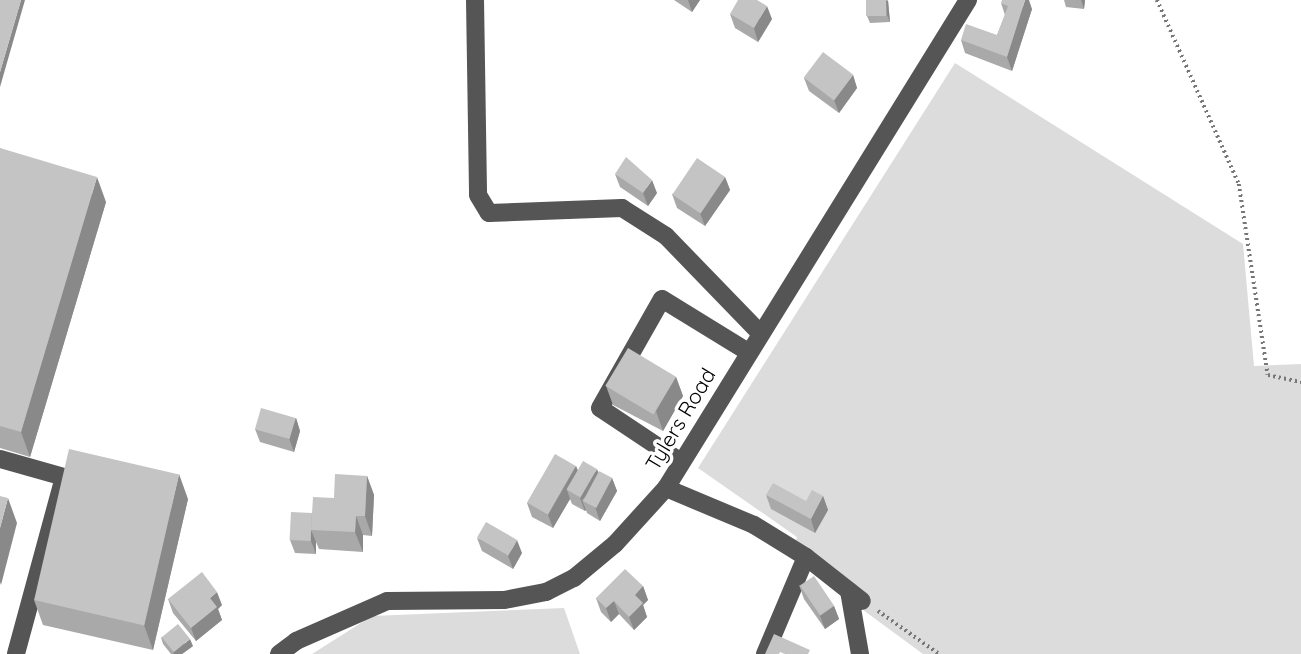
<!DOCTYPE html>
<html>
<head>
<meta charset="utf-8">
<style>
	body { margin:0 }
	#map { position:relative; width:1301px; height:654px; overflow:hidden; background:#fff; font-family:Quicksand,sans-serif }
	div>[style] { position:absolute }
	.green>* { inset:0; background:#dcdcdc }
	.path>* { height:3.5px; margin-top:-1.75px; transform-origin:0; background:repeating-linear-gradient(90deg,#777 0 2px,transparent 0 5.5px) }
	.minor>* { height:18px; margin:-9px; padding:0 9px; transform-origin:9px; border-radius:9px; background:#555 }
	.wall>* { inset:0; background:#a9a9a9 }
	.shaded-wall>* { inset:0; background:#898989 }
	.building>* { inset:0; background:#c4c4c4; transform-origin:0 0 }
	span { translate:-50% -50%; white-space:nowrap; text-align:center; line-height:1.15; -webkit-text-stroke:7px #fff; paint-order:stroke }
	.street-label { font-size:21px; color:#000 }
</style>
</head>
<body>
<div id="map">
	<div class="green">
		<i style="clip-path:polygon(955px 63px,1243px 244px,1254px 366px,1301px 364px,1301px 654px,923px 654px,791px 557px,797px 537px,698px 468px)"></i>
		<i style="clip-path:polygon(564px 608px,580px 654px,312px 654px,372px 616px)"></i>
	</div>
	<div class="path">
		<i style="left:1157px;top:0;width:201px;rotate:66deg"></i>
		<i style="left:1239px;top:184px;width:193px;rotate:81.4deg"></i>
		<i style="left:1268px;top:375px;width:34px;rotate:12deg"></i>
		<i style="left:878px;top:611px;width:75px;rotate:35.2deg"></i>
	</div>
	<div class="minor">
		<i style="left:475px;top:0;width:195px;rotate:89.1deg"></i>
		<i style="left:478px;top:195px;width:21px;rotate:59deg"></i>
		<i style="left:489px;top:213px;width:133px;rotate:-2.2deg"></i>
		<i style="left:622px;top:208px;width:52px;rotate:32.5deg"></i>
		<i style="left:666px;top:236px;width:135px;rotate:45.9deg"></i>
		<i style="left:0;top:459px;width:66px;rotate:15.7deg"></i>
		<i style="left:64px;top:477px;width:183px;rotate:105.2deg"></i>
		<i style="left:681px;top:462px;width:97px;rotate:-146.3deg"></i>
		<i style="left:600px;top:408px;width:125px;rotate:-60.4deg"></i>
		<i style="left:662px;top:299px;width:101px;rotate:31.6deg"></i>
		<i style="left:666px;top:488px;width:95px;rotate:22.8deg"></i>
		<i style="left:754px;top:525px;width:61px;rotate:31.6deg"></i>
		<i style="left:806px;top:557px;width:71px;rotate:38.2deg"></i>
		<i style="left:849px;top:591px;width:64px;rotate:80.1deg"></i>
		<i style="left:279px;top:654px;width:21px;rotate:-37deg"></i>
		<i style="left:296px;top:641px;width:99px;rotate:-23.7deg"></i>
		<i style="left:387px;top:601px;width:117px;rotate:-0.5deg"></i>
		<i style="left:504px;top:600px;width:43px;rotate:-10.8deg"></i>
		<i style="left:546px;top:592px;width:31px;rotate:-27deg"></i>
		<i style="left:574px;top:578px;width:53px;rotate:-39.7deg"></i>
		<i style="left:615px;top:544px;width:76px;rotate:-47.7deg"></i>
		<i style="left:666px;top:488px;width:574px;rotate:-58.25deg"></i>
		<i style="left:765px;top:654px;width:105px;rotate:-67.1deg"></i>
	</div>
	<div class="wall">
		<i style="clip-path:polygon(674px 0,700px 0,692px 12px)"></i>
		<i style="clip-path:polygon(888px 0,890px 22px,870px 23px,867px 16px)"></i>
		<i style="clip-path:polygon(1064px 0,1085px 0,1084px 9px,1066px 7px)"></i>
		<i style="clip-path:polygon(1001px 3px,1032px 9px,1012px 71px,965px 53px,961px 40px,997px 35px,1005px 15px)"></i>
		<i style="clip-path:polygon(730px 14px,772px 19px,758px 42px,735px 28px)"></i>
		<i style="clip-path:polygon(853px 75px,857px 88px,839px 113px,809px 91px,804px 78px)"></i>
		<i style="clip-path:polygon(0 148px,106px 202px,30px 457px,0 448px)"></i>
		<i style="clip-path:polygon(615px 174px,657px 193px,648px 206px,620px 187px)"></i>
		<i style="clip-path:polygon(725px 177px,730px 190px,705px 226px,677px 208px,672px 194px)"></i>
		<i style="clip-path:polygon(676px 377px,683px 396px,663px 431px,613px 405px,606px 386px)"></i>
		<i style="clip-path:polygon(296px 418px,300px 431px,294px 452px,260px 442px,255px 429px)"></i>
		<i style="clip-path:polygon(576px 466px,578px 471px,598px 472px,612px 478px,617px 491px,600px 521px,587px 513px,586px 510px,585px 511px,572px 504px,570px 499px,553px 528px,532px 517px,527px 503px)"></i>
		<i style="clip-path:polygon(367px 476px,374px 495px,372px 536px,363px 535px,363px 552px,319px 549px,316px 542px,316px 554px,295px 553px,290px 540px,312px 513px)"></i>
		<i style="clip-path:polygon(766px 495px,806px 501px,823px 496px,828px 510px,815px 533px,771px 509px)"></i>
		<i style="clip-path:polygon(188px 499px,153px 650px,43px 625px,34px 600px)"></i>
		<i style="clip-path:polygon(477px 538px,522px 553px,513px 569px,482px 551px)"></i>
		<i style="clip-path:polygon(799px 585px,834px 606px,839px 619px,825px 629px,804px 599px)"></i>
		<i style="clip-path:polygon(643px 586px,648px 600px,643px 605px,647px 617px,634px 630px,619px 614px,611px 622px,601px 612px,596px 598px)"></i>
		<i style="clip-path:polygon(168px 599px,222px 605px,218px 609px,222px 620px,196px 641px,173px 613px)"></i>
		<i style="clip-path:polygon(161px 637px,193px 646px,182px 654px,171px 654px,163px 644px)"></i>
	</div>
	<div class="shaded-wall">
		<i style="clip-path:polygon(21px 0,25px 0,0 87px,0 72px)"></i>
		<i style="clip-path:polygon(688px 0,700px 0,692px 12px)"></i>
		<i style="clip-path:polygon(886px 0,888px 1px,890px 22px,887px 15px)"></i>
		<i style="clip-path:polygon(1025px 0,1029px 0,1032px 9px,1012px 71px,1007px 57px)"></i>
		<i style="clip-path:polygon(1081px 0,1085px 0,1084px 9px)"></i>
		<i style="clip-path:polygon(767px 6px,772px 19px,758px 42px,754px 28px)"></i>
		<i style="clip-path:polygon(853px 75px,857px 88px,839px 113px,834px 100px)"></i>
		<i style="clip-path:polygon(97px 177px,106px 202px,30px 457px,21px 432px)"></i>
		<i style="clip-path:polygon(725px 177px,730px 190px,705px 226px,700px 213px)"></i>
		<i style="clip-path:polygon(652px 180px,657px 193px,648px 206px,643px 193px)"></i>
		<i style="clip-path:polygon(676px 377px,683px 396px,663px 431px,656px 411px)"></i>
		<i style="clip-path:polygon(296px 418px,300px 431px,294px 452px,289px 438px)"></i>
		<i style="clip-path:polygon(576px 466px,581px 479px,567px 490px,570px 499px,553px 528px,548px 515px)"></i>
		<i style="clip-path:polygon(597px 469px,602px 482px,582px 500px,586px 510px,585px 511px,580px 498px)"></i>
		<i style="clip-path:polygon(179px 474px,188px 499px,153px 650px,144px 625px)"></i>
		<i style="clip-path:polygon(367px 476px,374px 495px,372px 536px,365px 516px)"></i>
		<i style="clip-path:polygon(612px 478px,617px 491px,600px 521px,595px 507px)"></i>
		<i style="clip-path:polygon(823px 496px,828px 510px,815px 533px,811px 519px)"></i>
		<i style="clip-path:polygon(8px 498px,17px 523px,1px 585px,0 582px,0 528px)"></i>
		<i style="clip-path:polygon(356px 516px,363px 535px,363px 552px,355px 532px)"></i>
		<i style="clip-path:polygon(311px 530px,316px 542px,316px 554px,311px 541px)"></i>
		<i style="clip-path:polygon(517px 540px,522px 553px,513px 569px,508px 556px)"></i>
		<i style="clip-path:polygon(643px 586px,648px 600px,643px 605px,647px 617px,634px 630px,629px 617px,635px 595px)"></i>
		<i style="clip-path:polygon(217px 592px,222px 605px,218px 609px,222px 620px,196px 641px,191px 628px,210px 598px)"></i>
		<i style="clip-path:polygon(614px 601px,619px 614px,611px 622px,606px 608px)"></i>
		<i style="clip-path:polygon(834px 606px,839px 619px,825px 629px,820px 616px)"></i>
		<i style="clip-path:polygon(190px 639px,193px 646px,182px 654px,174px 654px,173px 653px)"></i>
	</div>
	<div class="building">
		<i style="clip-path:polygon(0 0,21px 0,0 72px)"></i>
		<i style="clip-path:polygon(738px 0,757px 0,767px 6px,754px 28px,730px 14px)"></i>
		<i style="left:866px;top:0;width:20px;height:16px"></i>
		<i style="clip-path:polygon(1002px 0,1025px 0,1007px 57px,961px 40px,966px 24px,997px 35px,1008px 6px,1001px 3px)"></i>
		<i style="left:823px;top:52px;width:38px;height:32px;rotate:37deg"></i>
		<i style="clip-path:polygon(0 148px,97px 177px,21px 432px,0 426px)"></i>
		<i style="clip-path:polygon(626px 157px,652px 180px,643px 193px,615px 174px)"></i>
		<i style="left:697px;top:158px;width:34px;height:44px;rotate:34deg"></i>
		<i style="left:628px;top:348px;width:56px;height:44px;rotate:31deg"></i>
		<i style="left:261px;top:408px;width:36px;height:22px;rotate:16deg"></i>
		<i style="left:69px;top:449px;width:113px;height:155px;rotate:13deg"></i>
		<i style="left:555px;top:454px;width:24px;height:56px;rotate:30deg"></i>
		<i style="left:583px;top:461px;width:16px;height:33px;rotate:30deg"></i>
		<i style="left:599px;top:471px;width:15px;height:34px;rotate:28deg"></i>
		<i style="clip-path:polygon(335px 474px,367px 476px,365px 516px,356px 516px,355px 532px,311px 530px,313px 497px,334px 498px)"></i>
		<i style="clip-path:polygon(773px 483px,806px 501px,812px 490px,823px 496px,811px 519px,766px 495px)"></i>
		<i style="clip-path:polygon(0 496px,8px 498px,0 528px)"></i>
		<i style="left:291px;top:512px;width:21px;height:28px;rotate:3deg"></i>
		<i style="left:486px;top:522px;width:36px;height:18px;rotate:30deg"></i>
		<i style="clip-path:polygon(625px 569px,643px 586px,635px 595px,643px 603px,629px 617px,614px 601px,606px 608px,596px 598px)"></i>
		<i style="clip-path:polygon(202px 572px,217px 592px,210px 598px,217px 607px,191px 628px,168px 599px)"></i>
		<i style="left:814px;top:576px;width:36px;height:17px;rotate:56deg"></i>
		<i style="left:178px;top:624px;width:19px;height:21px;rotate:51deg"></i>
		<i style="clip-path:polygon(774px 634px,810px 650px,808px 654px,785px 654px,780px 652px,779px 654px,765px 654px)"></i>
	</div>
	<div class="street-label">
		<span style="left:680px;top:419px;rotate:-59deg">Tylers Road</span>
	</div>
</div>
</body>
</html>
